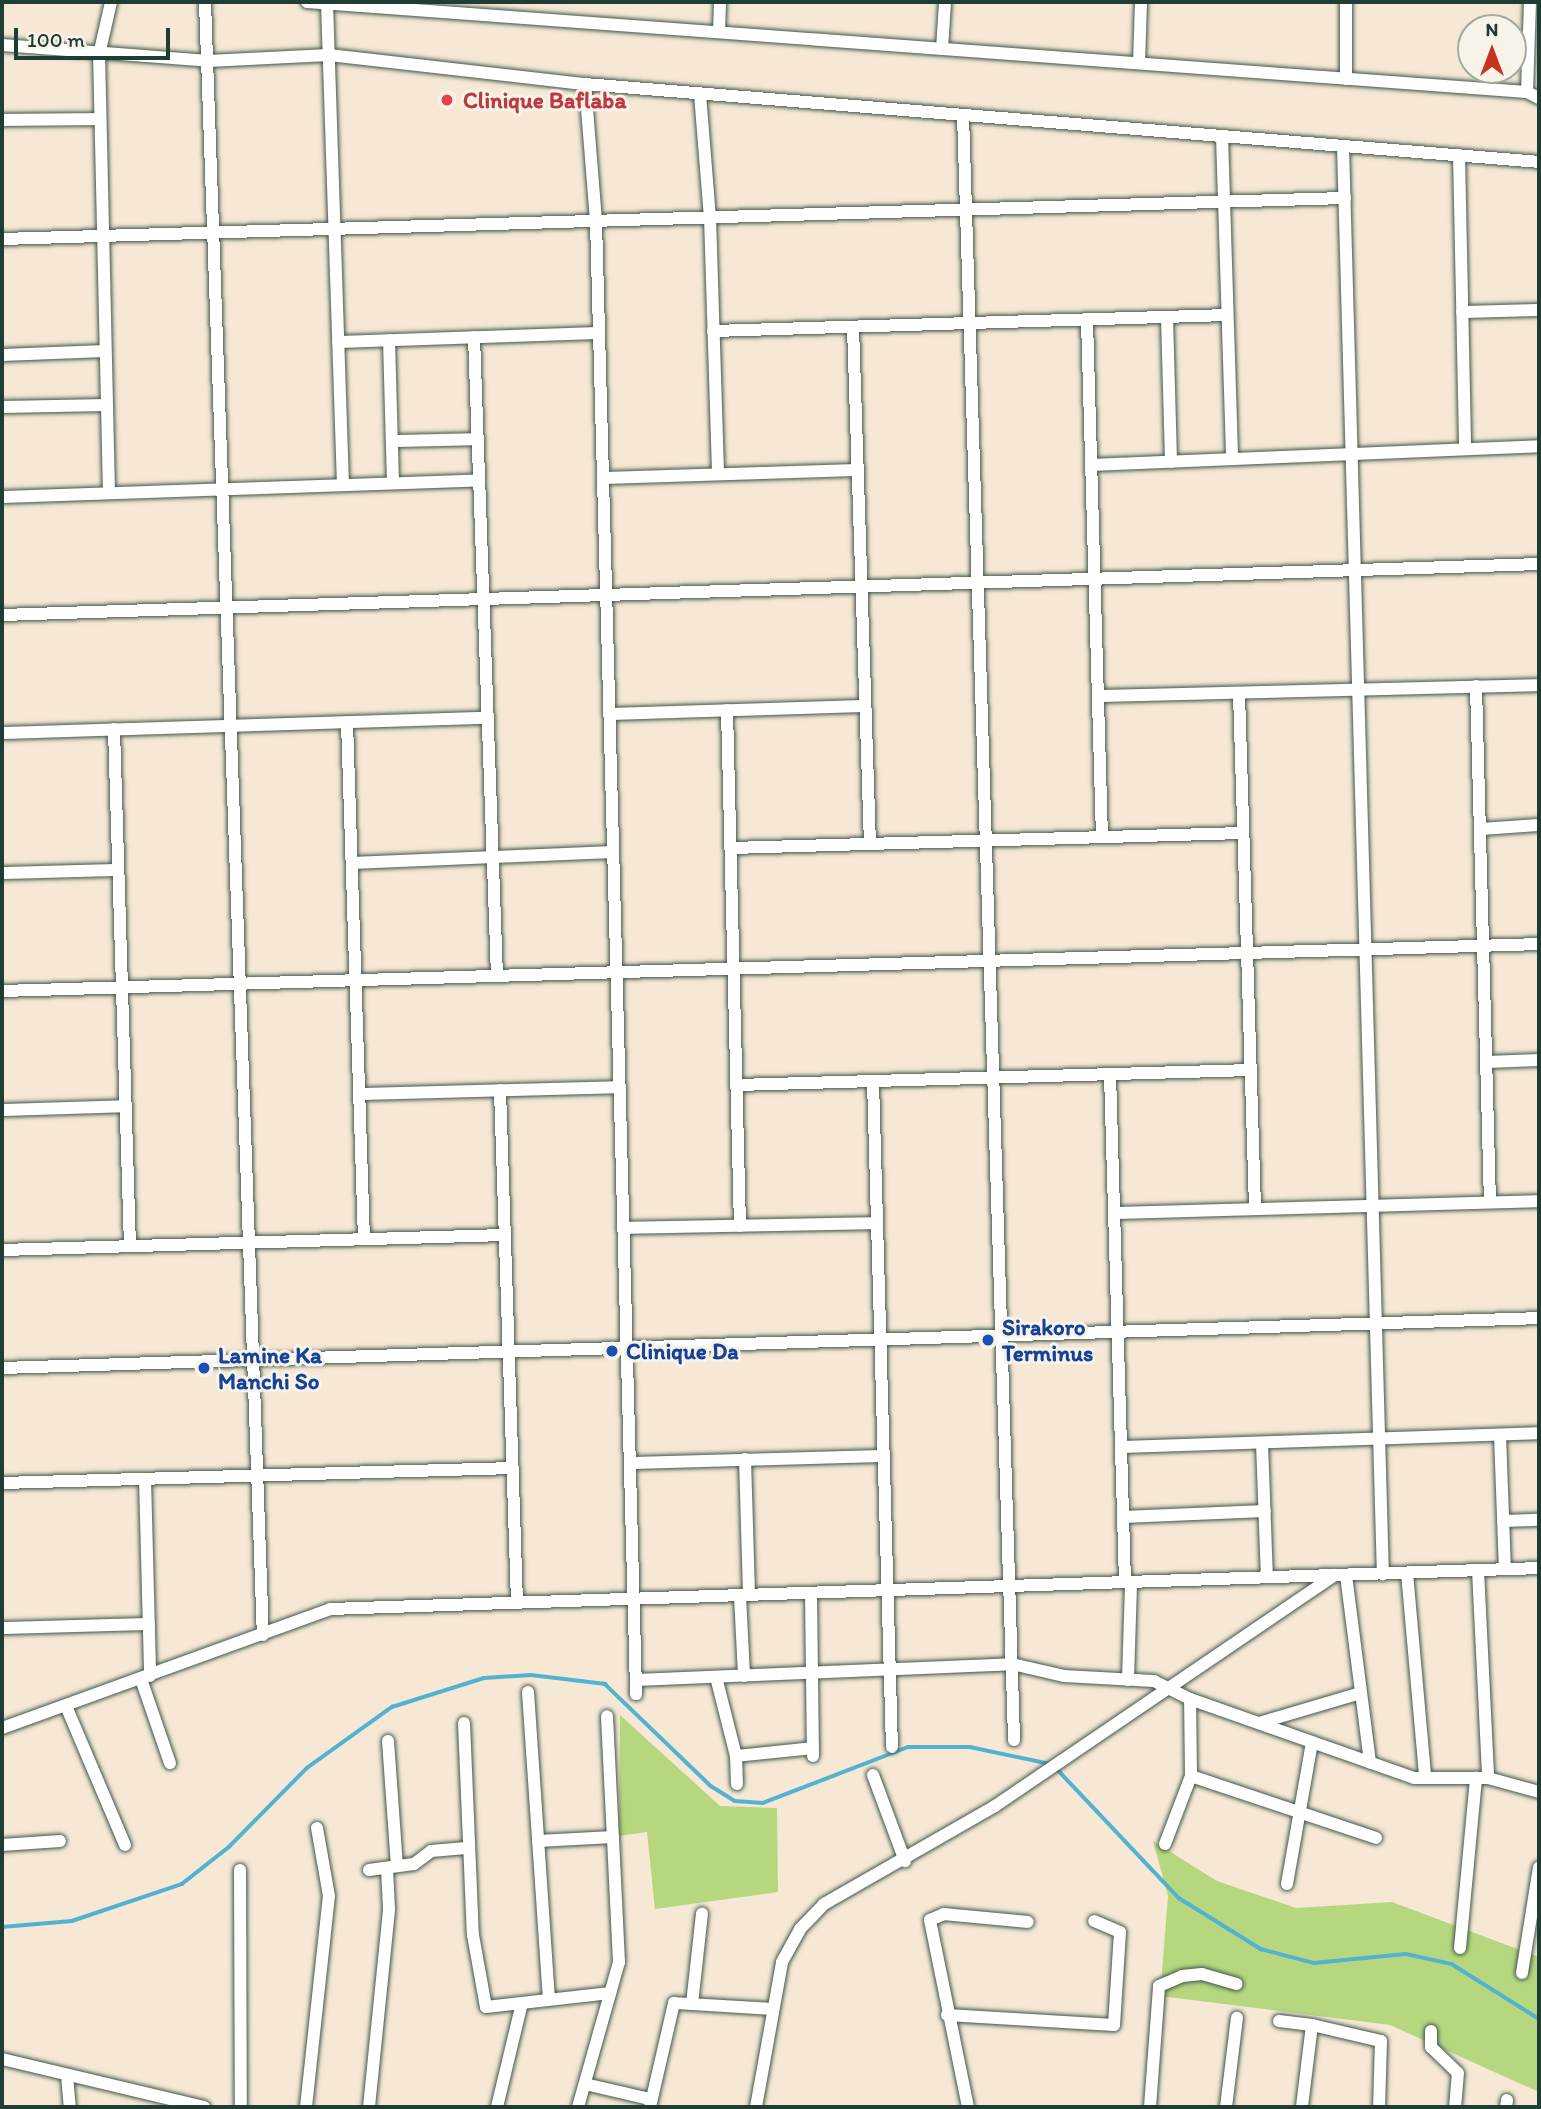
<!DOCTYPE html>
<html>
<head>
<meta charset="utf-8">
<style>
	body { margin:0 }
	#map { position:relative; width:1541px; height:2109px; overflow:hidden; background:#f6e8d5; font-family:Itim,sans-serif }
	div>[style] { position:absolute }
	.green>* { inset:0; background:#b7d77f }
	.stream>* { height:3.5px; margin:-1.75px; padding:0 1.75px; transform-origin:1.75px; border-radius:1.75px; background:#52b2d1 }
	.roads { filter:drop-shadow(0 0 2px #3f574c) drop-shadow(0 0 2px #3f574c) }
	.minor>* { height:12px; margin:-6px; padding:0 6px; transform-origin:6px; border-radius:6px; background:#fff }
	.dots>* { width:19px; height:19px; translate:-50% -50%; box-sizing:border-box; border:4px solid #f7f3e8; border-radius:50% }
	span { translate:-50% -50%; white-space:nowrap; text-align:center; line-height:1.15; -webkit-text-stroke:6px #f7f3e8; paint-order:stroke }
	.health-label { font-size:23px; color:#be3a42; font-weight:700 }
	.left { translate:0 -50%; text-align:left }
	.transit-label { font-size:23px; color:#164399; font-weight:700 }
	.frame { position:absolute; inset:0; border:4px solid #1f3d34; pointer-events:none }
	.north { position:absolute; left:1457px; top:14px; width:70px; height:70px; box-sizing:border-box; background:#f7f3e8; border:2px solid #a1aaa0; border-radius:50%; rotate:0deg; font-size:19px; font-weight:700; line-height:28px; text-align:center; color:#1f3d34 }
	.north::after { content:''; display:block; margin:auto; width:24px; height:32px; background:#c8321e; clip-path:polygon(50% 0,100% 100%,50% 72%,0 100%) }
	.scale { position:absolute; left:14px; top:28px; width:156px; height:32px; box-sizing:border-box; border:4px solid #1f3d34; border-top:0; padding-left:9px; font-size:21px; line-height:24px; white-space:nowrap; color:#1f3d34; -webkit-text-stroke:5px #f7f3e8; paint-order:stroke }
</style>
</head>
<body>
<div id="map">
	<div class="green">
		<i style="clip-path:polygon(620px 1715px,720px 1806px,777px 1808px,778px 1892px,655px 1909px,647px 1832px,619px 1836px)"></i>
		<i style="clip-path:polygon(1153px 1841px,1217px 1881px,1296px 1908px,1392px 1902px,1539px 1957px,1539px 2092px,1390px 2025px,1160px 1996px,1168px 1896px)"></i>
	</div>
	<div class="stream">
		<i style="left:1057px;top:1769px;width:178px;rotate:46.6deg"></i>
		<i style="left:1179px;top:1898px;width:97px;rotate:31.9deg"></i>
		<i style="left:1261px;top:1949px;width:55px;rotate:14.8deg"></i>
		<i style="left:1314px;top:1963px;width:92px;rotate:-5.6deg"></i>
		<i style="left:1406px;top:1954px;width:47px;rotate:12.3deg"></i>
		<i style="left:1452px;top:1964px;width:103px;rotate:32.3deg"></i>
		<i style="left:2px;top:1927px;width:70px;rotate:-4.9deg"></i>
		<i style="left:72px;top:1921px;width:116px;rotate:-18.6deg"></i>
		<i style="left:182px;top:1884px;width:60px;rotate:-38.2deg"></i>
		<i style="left:229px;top:1847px;width:111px;rotate:-45.4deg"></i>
		<i style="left:307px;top:1768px;width:105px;rotate:-35.7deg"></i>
		<i style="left:392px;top:1707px;width:96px;rotate:-17.5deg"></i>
		<i style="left:484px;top:1678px;width:47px;rotate:-3.7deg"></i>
		<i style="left:531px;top:1675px;width:75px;rotate:6.9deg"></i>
		<i style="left:605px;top:1684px;width:147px;rotate:43.9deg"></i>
		<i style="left:711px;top:1786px;width:28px;rotate:32deg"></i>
		<i style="left:735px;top:1801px;width:28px;rotate:4deg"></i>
		<i style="left:763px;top:1803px;width:155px;rotate:-21.1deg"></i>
		<i style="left:908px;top:1747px;width:62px"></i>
		<i style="left:970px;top:1747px;width:83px;rotate:11.9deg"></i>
	</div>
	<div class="roads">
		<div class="minor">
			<i style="left:205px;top:2px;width:1634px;rotate:87.97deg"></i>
			<i style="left:307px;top:2px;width:1223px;rotate:4.22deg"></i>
			<i style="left:1527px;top:92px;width:13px;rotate:27deg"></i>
			<i style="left:327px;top:3px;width:482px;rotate:88.1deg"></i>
			<i style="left:719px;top:32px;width:30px;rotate:-88deg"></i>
			<i style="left:2px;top:45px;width:207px;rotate:4.4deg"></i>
			<i style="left:208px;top:61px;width:121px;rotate:-2.8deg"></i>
			<i style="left:329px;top:55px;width:258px;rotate:6.5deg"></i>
			<i style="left:585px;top:84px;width:957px;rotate:4.67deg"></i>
			<i style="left:942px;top:49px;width:47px;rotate:-86.3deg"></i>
			<i style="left:1139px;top:63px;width:61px;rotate:-88.1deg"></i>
			<i style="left:1346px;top:79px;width:77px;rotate:-90deg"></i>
			<i style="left:585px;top:84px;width:137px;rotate:85.4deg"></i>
			<i style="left:596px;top:221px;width:1474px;rotate:88.44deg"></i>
			<i style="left:1527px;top:92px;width:90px;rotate:-88.1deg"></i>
			<i style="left:700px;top:94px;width:123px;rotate:85.4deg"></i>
			<i style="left:710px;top:217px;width:257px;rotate:88.2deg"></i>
			<i style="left:963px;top:115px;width:1626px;rotate:88.2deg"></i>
			<i style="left:2px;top:120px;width:97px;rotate:-0.6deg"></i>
			<i style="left:1222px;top:136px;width:323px;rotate:88.2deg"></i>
			<i style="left:1343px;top:146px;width:1429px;rotate:88.4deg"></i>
			<i style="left:1459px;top:155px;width:294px;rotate:88.8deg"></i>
			<i style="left:2px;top:239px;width:1344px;rotate:-1.75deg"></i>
			<i style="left:1462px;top:312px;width:77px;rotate:-1.5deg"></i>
			<i style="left:1167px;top:317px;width:145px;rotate:88.4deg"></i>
			<i style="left:1087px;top:320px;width:517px;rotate:88.34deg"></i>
			<i style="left:853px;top:327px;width:517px;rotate:88.12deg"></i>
			<i style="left:713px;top:331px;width:514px;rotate:-1.78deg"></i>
			<i style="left:474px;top:337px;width:639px;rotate:87.94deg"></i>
			<i style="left:389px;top:340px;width:143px;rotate:88.4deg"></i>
			<i style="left:338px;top:342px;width:260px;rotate:-2deg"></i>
			<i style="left:2px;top:355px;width:103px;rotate:-2.2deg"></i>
			<i style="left:2px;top:407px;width:105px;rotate:-1.1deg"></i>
			<i style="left:392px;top:441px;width:86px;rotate:-1.3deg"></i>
			<i style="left:1091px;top:465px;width:448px;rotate:-2.4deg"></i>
			<i style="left:603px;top:478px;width:255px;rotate:-1.8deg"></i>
			<i style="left:109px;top:493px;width:438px;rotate:-91.3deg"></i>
			<i style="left:99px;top:55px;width:54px;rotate:-77.2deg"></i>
			<i style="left:2px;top:497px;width:477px;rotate:-2deg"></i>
			<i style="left:2px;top:615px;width:1538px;rotate:-1.9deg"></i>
			<i style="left:1476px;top:686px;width:516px;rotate:88.45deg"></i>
			<i style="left:1239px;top:693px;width:516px;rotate:88.22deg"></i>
			<i style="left:1098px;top:696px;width:441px;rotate:-1.4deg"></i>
			<i style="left:727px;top:710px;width:516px;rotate:88.56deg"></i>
			<i style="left:609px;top:714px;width:256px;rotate:-1.8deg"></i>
			<i style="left:347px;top:722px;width:517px;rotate:88.12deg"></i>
			<i style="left:114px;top:729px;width:517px;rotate:88.23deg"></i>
			<i style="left:2px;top:733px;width:486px;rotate:-1.8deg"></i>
			<i style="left:1480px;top:829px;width:59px;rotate:-3.9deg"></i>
			<i style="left:731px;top:848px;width:512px;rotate:-1.68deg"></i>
			<i style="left:352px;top:863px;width:261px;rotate:-2.4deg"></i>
			<i style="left:2px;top:873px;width:116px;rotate:-1.5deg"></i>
			<i style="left:2px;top:991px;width:1538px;rotate:-1.75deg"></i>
			<i style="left:1487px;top:1062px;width:52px;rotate:-2.2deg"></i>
			<i style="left:1110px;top:1074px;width:508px;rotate:88.31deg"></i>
			<i style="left:873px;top:1081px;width:666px;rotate:88.37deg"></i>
			<i style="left:737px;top:1085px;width:514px;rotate:-1.67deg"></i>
			<i style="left:500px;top:1090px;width:513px;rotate:88.1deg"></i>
			<i style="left:359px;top:1094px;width:261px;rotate:-1.5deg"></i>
			<i style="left:2px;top:1110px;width:124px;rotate:-1.8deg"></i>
			<i style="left:1114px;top:1213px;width:425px;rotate:-1.6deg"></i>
			<i style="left:623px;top:1228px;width:254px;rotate:-1.1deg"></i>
			<i style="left:2px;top:1250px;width:503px;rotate:-1.71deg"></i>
			<i style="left:2px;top:1368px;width:1538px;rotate:-1.86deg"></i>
			<i style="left:1500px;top:1435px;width:134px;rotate:87.9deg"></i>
			<i style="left:1262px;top:1443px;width:134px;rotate:87.9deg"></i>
			<i style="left:1121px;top:1447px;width:418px;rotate:-1.9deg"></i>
			<i style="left:745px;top:1459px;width:136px;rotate:88.3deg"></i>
			<i style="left:630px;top:1463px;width:254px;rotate:-1.6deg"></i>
			<i style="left:145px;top:1479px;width:197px;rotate:88.5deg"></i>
			<i style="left:2px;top:1483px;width:511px;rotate:-1.68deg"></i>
			<i style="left:1123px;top:1517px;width:142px;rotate:-2.4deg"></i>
			<i style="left:1503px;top:1521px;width:36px;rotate:-2deg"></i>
			<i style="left:1478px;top:1570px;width:208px;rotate:87.2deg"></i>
			<i style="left:1407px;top:1573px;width:203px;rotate:84.9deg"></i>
			<i style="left:1346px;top:1575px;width:189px;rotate:82.7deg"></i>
			<i style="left:811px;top:1593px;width:163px;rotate:89.3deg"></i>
			<i style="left:740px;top:1596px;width:80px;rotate:87.1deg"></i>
			<i style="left:2px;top:1628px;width:147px;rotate:-1.6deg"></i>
			<i style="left:716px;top:1677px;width:81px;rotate:75.8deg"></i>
			<i style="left:736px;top:1756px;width:28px;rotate:88deg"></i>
			<i style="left:141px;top:1679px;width:89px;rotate:71deg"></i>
			<i style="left:636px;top:1680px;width:376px;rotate:-2.4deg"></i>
			<i style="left:1012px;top:1664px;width:53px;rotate:13deg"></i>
			<i style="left:1064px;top:1676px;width:90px;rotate:3.2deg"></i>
			<i style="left:1154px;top:1681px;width:40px;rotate:26.6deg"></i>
			<i style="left:1190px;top:1699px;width:238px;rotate:19.4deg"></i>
			<i style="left:1414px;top:1778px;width:74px"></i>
			<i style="left:1488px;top:1778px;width:53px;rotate:15.4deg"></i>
			<i style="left:1128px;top:1680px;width:98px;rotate:-88.2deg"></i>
			<i style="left:528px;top:1692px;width:308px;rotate:86.1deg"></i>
			<i style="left:66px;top:1706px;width:151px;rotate:67deg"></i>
			<i style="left:464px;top:1723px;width:212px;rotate:87.6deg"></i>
			<i style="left:473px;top:1935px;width:73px;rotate:79.8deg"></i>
			<i style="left:486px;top:2007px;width:125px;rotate:-6.4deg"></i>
			<i style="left:1259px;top:1723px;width:106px;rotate:-16.4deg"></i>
			<i style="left:2px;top:1728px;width:349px;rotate:-19.9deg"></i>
			<i style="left:330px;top:1609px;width:1210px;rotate:-1.94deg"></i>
			<i style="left:388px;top:1741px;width:125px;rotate:85.9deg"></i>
			<i style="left:736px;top:1756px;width:77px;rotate:-5.9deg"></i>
			<i style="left:873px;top:1775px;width:92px;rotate:69.6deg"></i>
			<i style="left:1191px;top:1776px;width:195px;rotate:18.5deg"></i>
			<i style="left:538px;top:1841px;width:75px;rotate:-3.1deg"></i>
			<i style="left:1165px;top:1844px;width:73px;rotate:-69.1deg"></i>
			<i style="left:1191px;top:1776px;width:77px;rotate:-90.7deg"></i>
			<i style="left:2px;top:1845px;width:58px;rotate:-3.9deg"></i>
			<i style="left:240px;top:1870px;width:237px;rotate:89.8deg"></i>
			<i style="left:369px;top:1870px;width:45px;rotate:-7.6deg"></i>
			<i style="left:414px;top:1864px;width:21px;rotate:-37deg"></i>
			<i style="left:431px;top:1851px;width:38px;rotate:-5deg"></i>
			<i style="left:1287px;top:1884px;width:144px;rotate:-80deg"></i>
			<i style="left:1460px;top:1948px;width:171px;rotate:-84.6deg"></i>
			<i style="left:1522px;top:1973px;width:107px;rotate:-80.9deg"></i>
			<i style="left:692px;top:2004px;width:91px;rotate:-83.7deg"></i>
			<i style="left:947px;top:2015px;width:167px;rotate:3.4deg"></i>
			<i style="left:1114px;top:2025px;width:93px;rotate:-86.3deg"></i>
			<i style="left:1120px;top:1932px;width:28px;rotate:-157deg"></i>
			<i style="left:1279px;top:2021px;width:33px;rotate:7deg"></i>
			<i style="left:1312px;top:2025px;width:83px;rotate:97deg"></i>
			<i style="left:1312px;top:2025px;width:71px;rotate:13.1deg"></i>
			<i style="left:1381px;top:2041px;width:66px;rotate:91.7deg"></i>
			<i style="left:1431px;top:2031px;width:16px;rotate:90deg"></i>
			<i style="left:1431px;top:2047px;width:37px;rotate:44deg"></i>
			<i style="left:1458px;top:2073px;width:34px;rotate:95deg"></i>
			<i style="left:2px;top:2059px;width:208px;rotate:13.4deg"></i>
			<i style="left:67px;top:2075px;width:32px;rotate:85deg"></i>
			<i style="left:585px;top:2084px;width:67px;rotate:13deg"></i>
			<i style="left:306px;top:2107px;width:212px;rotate:-83.8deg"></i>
			<i style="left:329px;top:1896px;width:69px;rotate:-100deg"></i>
			<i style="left:369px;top:2107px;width:199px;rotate:-84.2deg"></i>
			<i style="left:389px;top:1909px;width:41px;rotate:-92.8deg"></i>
			<i style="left:497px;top:2107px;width:107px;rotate:-76.5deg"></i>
			<i style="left:578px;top:2107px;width:151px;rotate:-74.2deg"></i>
			<i style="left:619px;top:1962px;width:246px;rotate:-92.8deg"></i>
			<i style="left:650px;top:2107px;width:107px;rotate:-77deg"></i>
			<i style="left:674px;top:2003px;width:97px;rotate:3.5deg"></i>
			<i style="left:756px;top:2107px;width:147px;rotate:-79.8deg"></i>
			<i style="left:782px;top:1962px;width:38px;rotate:-61deg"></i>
			<i style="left:800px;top:1929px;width:35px;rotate:-46deg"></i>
			<i style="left:824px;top:1904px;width:197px;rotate:-29.8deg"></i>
			<i style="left:995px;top:1806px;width:411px;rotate:-34.2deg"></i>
			<i style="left:968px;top:2107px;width:191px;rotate:-101.5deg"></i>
			<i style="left:930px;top:1920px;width:15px;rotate:-23deg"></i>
			<i style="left:944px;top:1914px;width:84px;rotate:5.4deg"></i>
			<i style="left:1150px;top:2107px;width:121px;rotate:-85.7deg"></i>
			<i style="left:1159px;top:1986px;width:25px;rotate:-23deg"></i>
			<i style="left:1182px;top:1976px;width:20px;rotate:-6deg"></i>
			<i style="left:1202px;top:1974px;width:36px;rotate:16deg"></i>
			<i style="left:1226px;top:2107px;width:90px;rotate:-83deg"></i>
			<i style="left:1506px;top:2107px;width:7px;rotate:-82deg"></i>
		</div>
	</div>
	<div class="dots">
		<i style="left:447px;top:100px;background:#e0444e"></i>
		<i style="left:988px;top:1340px;background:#1a4fb4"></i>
		<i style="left:612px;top:1351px;background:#1a4fb4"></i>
		<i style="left:204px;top:1368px;background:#1a4fb4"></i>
	</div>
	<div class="health-label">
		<span class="left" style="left:463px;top:100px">Clinique Baflaba</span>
	</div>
	<div class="transit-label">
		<span class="left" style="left:1002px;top:1340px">Sirakoro<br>Terminus</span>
		<span class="left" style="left:626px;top:1351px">Clinique Da</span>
		<span class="left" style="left:218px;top:1368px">Lamine Ka<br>Manchi So</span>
	</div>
	<div class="frame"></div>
	<div class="north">N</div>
	<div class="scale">100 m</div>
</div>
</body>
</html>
